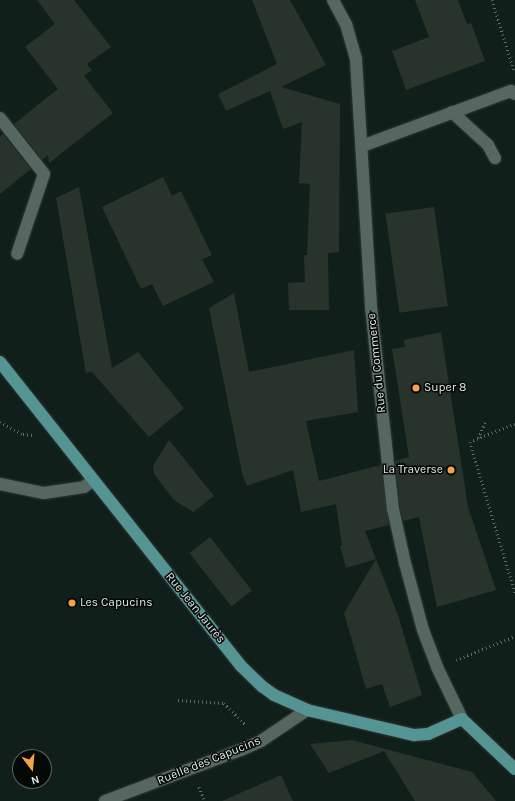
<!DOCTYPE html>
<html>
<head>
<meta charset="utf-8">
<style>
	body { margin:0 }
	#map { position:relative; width:515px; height:801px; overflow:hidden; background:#111f1b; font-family:Karla,sans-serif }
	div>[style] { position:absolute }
	.building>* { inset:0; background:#28332b; transform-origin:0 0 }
	.path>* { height:2.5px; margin-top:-1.25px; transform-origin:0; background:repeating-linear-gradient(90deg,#5e6a66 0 1px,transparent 0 4px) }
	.roads { filter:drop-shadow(0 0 1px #323a37) drop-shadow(0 0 1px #323a37) }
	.minor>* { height:12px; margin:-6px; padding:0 6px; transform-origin:6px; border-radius:6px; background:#566660 }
	.major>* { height:12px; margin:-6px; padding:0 6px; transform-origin:6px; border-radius:6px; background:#549593 }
	.dots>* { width:11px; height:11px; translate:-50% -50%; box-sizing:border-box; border:2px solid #040806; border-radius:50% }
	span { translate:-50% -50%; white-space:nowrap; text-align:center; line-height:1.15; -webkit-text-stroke:3px #040806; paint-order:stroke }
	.street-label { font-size:12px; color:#e0e9e6 }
	.poi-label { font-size:12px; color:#e0e9e6 }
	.left { translate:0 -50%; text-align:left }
	.right { translate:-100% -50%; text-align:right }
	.north { position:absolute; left:12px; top:749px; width:40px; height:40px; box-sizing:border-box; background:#040806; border:1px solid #5c6260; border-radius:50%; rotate:164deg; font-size:11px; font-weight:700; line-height:16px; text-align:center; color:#e0e9e6 }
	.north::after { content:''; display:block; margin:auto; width:14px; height:18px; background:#f7a148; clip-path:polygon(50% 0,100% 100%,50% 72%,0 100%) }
</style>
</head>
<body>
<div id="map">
	<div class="building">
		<i style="clip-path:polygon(37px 0,74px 0,111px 47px,87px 64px,92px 70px,84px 76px,113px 113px,49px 163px,48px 155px,42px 160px,14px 124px,58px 89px,25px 47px,55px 24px)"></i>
		<i style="clip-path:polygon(252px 0,290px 0,326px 65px,281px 87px,340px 104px,339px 252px,328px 253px,329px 310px,289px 310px,288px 283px,305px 282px,304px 255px,307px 255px,310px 184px,299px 183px,302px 122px,283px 129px,270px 91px,226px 111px,218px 94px,277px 64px)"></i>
		<i style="clip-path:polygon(415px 0,458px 0,467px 24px,471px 23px,485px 61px,406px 90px,392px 51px,429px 37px)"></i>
		<i style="clip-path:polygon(3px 134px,31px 169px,0 194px,0 136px)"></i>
		<i style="clip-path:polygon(163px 177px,172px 196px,181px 191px,212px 255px,202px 259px,214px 282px,163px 306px,152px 284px,141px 289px,102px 207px)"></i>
		<i style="clip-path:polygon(79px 187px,112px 368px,138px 352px,184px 408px,149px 437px,92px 372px,86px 373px,56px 198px)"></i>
		<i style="left:434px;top:207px;width:100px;height:49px;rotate:82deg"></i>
		<i style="clip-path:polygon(234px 293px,249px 372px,354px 350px,358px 412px,306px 421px,319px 481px,381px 465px,389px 525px,365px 531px,376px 559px,346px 568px,340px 546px,342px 545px,336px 504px,301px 512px,293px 470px,247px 486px,242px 473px,209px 308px)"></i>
		<i style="clip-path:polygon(441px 332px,468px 507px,496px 590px,437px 607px,419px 517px,403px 521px,400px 508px,395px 461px,409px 457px,392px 349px,405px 347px,404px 340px)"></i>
		<i style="clip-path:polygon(169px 440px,214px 496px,193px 512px,174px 500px,154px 474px,153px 466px)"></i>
		<i style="left:210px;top:537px;width:68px;height:26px;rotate:52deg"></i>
		<i style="clip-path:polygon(376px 559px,398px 615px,422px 695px,390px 707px,382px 684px,366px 689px,344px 613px)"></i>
		<i style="clip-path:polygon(352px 740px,472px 772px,496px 801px,415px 801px,384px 751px,329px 773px,310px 744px)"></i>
		<i style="clip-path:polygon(281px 775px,293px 801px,222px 801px)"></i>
	</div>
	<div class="path">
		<i style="left:492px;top:0;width:73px;rotate:72.6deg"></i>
		<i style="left:0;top:422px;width:26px;rotate:28deg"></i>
		<i style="left:23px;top:434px;width:9px;rotate:6deg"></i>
		<i style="left:515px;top:424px;width:48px;rotate:158.2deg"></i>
		<i style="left:470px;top:442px;width:157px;rotate:73.3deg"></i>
		<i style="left:478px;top:438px;width:17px;rotate:-66deg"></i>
		<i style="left:456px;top:660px;width:64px;rotate:-22.1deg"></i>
		<i style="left:178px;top:700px;width:46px;rotate:3.7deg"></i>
		<i style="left:224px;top:703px;width:31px;rotate:45deg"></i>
		<i style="left:199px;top:787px;width:15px;rotate:67deg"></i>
	</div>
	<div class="roads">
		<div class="minor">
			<i style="left:333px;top:0;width:27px;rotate:62deg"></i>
			<i style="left:346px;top:24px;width:37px;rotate:74deg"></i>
			<i style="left:356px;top:60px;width:247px;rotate:86.5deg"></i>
			<i style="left:371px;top:307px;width:203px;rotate:83.8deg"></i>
			<i style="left:393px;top:509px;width:55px;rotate:77.5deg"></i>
			<i style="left:405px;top:563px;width:69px;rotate:75deg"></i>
			<i style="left:423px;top:630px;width:40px;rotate:69deg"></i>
			<i style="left:437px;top:667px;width:58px;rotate:64.3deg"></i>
			<i style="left:452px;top:112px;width:49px;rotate:42.5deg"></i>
			<i style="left:488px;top:145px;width:15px;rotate:62deg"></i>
			<i style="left:0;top:118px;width:71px;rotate:51.8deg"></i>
			<i style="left:44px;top:174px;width:84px;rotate:108.6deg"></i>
			<i style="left:362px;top:146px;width:159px;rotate:-20.3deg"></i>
			<i style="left:511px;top:91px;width:5px;rotate:37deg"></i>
			<i style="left:0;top:484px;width:45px;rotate:11.6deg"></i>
			<i style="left:44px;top:493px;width:40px;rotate:-8.5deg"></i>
			<i style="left:84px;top:487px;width:11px;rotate:-38deg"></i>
			<i style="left:105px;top:801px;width:145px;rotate:-20.6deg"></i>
			<i style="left:241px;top:750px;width:22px;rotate:-24deg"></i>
			<i style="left:261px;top:741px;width:55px;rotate:-34deg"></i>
		</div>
		<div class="major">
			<i style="left:0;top:362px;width:388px;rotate:51.6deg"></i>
			<i style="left:241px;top:666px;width:30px;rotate:44deg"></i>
			<i style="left:263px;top:687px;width:14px;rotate:36deg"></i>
			<i style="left:274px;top:695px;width:36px;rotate:24deg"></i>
			<i style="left:307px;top:710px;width:110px;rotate:13.2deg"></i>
			<i style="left:414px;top:735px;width:14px;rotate:-4deg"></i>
			<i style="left:428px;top:734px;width:37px;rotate:-24deg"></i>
			<i style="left:462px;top:719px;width:73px;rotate:43.3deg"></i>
		</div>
	</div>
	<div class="dots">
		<i style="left:416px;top:388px;background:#f7a148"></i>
		<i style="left:451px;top:470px;background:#f7a148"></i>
		<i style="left:72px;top:603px;background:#f7a148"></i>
	</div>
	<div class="street-label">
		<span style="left:377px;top:363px;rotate:-96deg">Rue du Commerce</span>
		<span style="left:195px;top:608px;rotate:51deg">Rue Jean Jaurès</span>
		<span style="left:209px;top:761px;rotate:-22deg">Ruelle des Capucins</span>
	</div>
	<div class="poi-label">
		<span class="left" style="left:424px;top:388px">Super 8</span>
		<span class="right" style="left:443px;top:470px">La Traverse</span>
		<span class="left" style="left:80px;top:603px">Les Capucins</span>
	</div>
	<div class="north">N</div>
</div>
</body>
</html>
